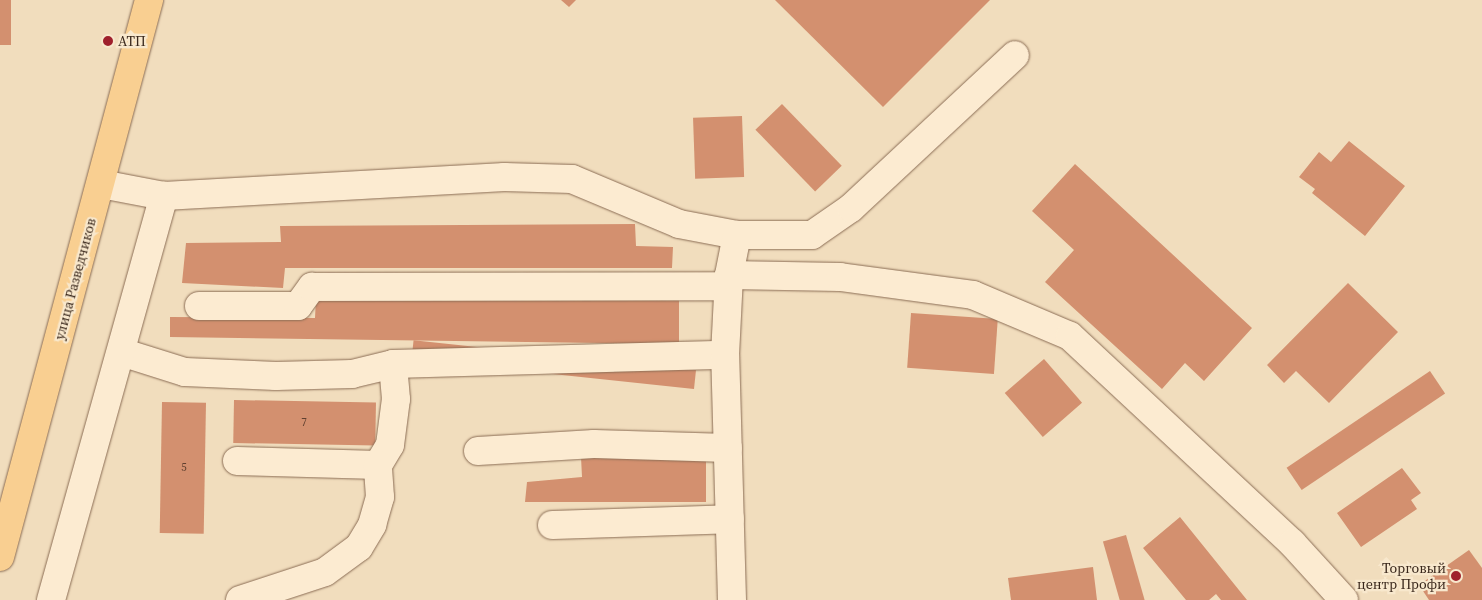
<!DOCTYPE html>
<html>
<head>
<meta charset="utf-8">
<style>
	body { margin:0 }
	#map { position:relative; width:1482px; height:600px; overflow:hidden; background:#f1ddbd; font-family:"Source Serif 4",serif }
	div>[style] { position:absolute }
	.building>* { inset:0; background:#d3906f; transform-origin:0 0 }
	.roads { filter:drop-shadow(0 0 1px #8b6d55) drop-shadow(0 0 1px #8b6d55) }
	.minor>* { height:28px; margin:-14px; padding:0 14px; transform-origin:14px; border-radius:14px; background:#fcebd1 }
	.major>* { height:28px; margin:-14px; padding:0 14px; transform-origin:14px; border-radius:14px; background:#f9cf91 }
	.dots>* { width:14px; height:14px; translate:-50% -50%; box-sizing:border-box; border:2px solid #f8e8cd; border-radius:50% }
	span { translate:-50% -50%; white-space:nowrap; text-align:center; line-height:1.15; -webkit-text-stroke:4.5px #f8e8cd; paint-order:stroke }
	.number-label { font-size:11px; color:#604130 }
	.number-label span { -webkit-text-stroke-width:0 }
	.poi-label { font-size:14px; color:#39271b }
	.left { translate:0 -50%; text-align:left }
	.right { translate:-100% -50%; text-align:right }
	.street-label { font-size:14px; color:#39271b }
</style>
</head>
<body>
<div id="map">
	<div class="building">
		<i style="left:0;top:0;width:11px;height:45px"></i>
		<i style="clip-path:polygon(561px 0,576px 0,569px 7px)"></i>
		<i style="clip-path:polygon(775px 0,990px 0,883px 107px)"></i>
		<i style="left:782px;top:104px;width:86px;height:37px;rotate:46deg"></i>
		<i style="left:742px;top:116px;width:61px;height:49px;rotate:88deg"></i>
		<i style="clip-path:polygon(1349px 141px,1405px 186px,1365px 236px,1312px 193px,1315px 189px,1299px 177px,1319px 152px,1331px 162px)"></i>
		<i style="clip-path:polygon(1075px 164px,1252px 328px,1204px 381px,1185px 363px,1162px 389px,1045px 282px,1074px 250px,1032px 211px)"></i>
		<i style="clip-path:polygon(635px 224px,636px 246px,673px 247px,672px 268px,285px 268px,283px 288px,182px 283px,186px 243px,281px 242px,280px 226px)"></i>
		<i style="clip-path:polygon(1348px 283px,1398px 332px,1329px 403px,1296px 371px,1284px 383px,1267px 365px)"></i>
		<i style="clip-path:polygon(679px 296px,679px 344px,170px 337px,170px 317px,315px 318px,316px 298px)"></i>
		<i style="left:911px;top:313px;width:87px;height:55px;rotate:4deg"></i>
		<i style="left:1044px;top:359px;width:58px;height:52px;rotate:49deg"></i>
		<i style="left:696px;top:370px;width:19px;height:284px;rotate:96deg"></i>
		<i style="left:1430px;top:371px;width:27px;height:173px;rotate:56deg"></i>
		<i style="left:234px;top:400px;width:142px;height:43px;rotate:1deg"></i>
		<i style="left:162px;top:402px;width:44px;height:131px;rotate:1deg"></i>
		<i style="clip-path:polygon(581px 457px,706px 460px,706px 502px,525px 502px,527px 482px,582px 477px)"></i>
		<i style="clip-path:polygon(1402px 468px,1421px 493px,1411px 500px,1417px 509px,1361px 547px,1337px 513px)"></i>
		<i style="clip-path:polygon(1180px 517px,1247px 600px,1221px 600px,1216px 594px,1209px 600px,1186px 600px,1143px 548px)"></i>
		<i style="left:1126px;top:535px;width:68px;height:24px;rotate:74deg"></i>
		<i style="clip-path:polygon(1469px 550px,1482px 568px,1482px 600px,1429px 600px,1419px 585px)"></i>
		<i style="clip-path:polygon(1093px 567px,1097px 600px,1011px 600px,1008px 578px)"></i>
	</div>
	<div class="roads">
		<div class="minor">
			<i style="left:101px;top:184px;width:64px;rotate:10.8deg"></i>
			<i style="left:164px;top:196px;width:341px;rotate:-3.2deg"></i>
			<i style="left:504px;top:177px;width:68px;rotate:1.7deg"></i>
			<i style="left:572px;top:179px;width:116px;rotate:22.8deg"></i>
			<i style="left:679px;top:224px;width:59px;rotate:10.7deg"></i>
			<i style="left:737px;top:235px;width:75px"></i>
			<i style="left:812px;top:235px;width:47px;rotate:-34.7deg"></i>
			<i style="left:851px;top:208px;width:224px;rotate:-43deg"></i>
			<i style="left:729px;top:275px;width:111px;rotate:1deg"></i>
			<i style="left:840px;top:277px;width:134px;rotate:7.7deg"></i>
			<i style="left:973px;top:295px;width:105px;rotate:22.9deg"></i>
			<i style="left:1070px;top:336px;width:304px;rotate:43deg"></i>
			<i style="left:1292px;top:543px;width:77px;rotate:47.6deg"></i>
			<i style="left:199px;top:306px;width:99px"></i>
			<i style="left:298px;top:306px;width:24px;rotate:-54deg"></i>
			<i style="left:312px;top:287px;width:416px;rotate:-0.1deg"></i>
			<i style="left:121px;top:352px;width:67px;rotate:17.4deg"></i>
			<i style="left:185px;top:372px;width:91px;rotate:2.5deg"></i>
			<i style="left:276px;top:376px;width:76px;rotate:-1.5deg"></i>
			<i style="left:352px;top:374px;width:42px;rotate:-13.7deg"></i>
			<i style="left:393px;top:364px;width:332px;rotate:-1.6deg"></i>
			<i style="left:478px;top:451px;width:116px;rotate:-3.5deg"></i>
			<i style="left:594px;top:444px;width:134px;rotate:1.7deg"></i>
			<i style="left:237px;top:461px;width:141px;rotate:1.6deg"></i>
			<i style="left:378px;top:465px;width:23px;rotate:-59deg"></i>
			<i style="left:390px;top:445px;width:46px;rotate:-82.6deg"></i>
			<i style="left:396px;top:399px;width:35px;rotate:-95deg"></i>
			<i style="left:552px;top:525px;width:178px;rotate:-1.9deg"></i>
			<i style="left:51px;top:600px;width:420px;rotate:-74.4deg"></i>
			<i style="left:240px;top:600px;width:89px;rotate:-18.2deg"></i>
			<i style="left:325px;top:572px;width:42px;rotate:-36.3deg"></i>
			<i style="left:359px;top:547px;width:26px;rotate:-59deg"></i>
			<i style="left:372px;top:525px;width:29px;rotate:-74deg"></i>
			<i style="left:380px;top:497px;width:32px;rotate:-94deg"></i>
			<i style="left:732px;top:600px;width:245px;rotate:-91.6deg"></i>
			<i style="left:725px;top:355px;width:80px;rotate:-87.1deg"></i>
			<i style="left:729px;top:275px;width:41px;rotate:-78.7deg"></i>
		</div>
		<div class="major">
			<i style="left:0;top:557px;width:577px;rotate:-75.02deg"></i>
		</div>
	</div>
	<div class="dots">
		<i style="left:108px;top:41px;background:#9f202c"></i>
		<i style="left:1456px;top:576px;background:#9f202c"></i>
	</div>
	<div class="number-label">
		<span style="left:304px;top:423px">7</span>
		<span style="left:184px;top:468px">5</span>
	</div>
	<div class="poi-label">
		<span class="left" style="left:118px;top:41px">АТП</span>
		<span class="right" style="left:1446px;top:576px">Торговый<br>центр Профи</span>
	</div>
	<div class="street-label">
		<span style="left:75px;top:279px;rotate:-75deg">улица Разведчиков</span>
	</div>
</div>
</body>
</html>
